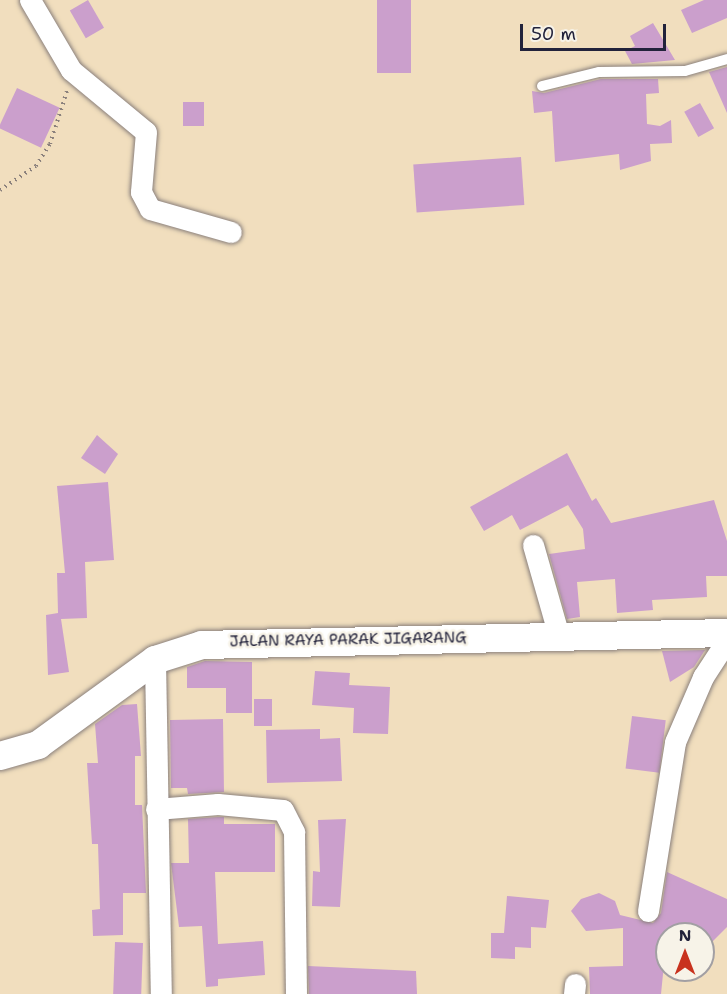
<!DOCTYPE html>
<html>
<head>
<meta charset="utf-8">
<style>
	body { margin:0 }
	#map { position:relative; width:727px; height:994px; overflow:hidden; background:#f1debe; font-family:"Shantell Sans",sans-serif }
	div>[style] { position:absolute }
	.building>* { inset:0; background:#cb9fcc; transform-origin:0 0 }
	.path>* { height:4px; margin-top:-2px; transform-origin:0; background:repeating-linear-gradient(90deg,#8a807c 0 1.5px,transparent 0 6px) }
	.roads { filter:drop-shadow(0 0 2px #8a807c) drop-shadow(0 0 2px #8a807c) }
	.lane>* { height:10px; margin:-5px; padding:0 5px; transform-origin:5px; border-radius:5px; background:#fff }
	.street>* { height:21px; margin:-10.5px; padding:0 10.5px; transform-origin:10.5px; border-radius:10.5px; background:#fff }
	.secondary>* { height:28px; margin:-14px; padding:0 14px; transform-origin:14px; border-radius:14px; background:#fff }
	span { translate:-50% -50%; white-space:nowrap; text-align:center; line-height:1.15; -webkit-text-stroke:5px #f7f3e8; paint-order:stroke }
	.street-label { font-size:15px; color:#22223b }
	.north { position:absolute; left:655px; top:922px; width:60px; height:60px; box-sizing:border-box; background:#f7f3e8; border:2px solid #a29fa3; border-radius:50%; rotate:0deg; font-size:16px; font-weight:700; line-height:24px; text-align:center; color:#22223b }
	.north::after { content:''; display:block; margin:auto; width:21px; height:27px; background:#c8321e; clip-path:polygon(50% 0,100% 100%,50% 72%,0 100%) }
	.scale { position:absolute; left:520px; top:24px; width:146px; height:27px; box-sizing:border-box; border:3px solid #22223b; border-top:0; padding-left:8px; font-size:18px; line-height:21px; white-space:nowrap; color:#22223b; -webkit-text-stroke:4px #f7f3e8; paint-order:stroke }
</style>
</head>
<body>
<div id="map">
	<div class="building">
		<i style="left:88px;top:0;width:32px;height:21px;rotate:60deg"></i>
		<i style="left:377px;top:0;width:34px;height:73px"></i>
		<i style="clip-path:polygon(704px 0,727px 0,727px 18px,692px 33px,681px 10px)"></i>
		<i style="clip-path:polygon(653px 23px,675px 60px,632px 64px,625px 51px,635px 46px,630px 36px)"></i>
		<i style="clip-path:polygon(727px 67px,727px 113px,709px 72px)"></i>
		<i style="clip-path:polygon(601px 79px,658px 79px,659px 93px,646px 94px,647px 124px,660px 126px,671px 120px,672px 143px,650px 144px,651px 161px,620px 170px,619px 154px,555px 162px,552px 111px,534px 113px,532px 91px,544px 93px)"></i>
		<i style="left:17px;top:88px;width:47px;height:44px;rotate:25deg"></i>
		<i style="left:183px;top:102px;width:21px;height:24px"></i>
		<i style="left:700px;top:103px;width:29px;height:18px;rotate:61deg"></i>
		<i style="left:521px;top:157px;width:48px;height:108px;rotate:86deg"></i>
		<i style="clip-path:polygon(97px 435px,118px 454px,105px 474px,81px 458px)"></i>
		<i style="clip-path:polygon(567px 453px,592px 501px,596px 498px,611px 523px,714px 500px,727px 541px,727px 576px,706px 576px,707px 597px,652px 600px,653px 610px,617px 613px,615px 579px,577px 582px,580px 617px,567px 619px,549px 554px,585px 549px,583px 529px,568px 505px,520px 530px,512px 515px,484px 531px,470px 507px)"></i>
		<i style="clip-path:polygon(108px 482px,114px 560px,85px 562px,87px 618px,61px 619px,69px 672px,48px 675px,46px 615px,58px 613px,57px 573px,65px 573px,57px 486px)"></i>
		<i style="clip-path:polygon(705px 650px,694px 667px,670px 682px,662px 651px)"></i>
		<i style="clip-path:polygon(205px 661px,252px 662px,252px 713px,226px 713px,226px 688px,187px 688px,187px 667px)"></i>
		<i style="clip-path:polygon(315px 671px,350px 673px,349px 685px,390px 687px,388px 734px,353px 733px,354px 708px,312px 705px)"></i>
		<i style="left:254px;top:699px;width:18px;height:27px"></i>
		<i style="clip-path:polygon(137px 704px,141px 756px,135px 756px,135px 805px,142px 805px,146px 893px,123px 893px,123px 935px,93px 936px,92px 910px,100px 909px,98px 844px,92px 844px,87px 763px,98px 763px,95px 724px,122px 705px)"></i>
		<i style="left:632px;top:716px;width:34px;height:53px;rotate:7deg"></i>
		<i style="clip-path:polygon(223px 719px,224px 792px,188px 794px,187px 788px,171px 788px,170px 720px)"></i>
		<i style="clip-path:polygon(320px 729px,320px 739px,340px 738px,342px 781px,267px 783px,266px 730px)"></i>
		<i style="clip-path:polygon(218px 817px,224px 817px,224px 824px,275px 824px,275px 872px,215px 872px,218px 944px,263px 941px,265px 975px,218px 979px,218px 986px,206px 987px,202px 926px,179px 927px,171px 863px,189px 863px,188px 819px)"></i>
		<i style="clip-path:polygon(346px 819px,340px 907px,312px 906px,313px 871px,320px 872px,318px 820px)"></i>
		<i style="clip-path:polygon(667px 872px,727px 899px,727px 927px,703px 951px,703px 934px,667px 934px,661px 994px,590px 994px,589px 967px,623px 966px,623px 928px,586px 931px,571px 911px,581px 899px,599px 893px,615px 901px,620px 915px,653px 923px,661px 913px)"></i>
		<i style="clip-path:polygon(507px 896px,549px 900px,546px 928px,531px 927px,531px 948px,515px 947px,515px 959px,491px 958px,491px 933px,504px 933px)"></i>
		<i style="left:115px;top:942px;width:28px;height:52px;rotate:2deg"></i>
		<i style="clip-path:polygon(308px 966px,416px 971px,417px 994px,309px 994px)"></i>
	</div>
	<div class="path">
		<i style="left:0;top:190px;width:43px;rotate:-33.7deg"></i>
		<i style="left:36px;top:166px;width:26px;rotate:-58deg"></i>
		<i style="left:50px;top:144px;width:56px;rotate:-72.2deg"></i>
	</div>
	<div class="roads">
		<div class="lane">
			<i style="left:542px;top:86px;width:59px;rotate:-13.8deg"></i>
			<i style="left:599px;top:72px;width:86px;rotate:-0.7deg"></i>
			<i style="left:685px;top:71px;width:44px;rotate:-15.9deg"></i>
		</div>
		<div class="street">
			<i style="left:30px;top:0;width:81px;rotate:59.6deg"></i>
			<i style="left:71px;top:70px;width:97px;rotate:39.6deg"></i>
			<i style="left:146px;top:132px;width:60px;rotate:94.8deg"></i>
			<i style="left:141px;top:192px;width:19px;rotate:62deg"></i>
			<i style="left:150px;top:209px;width:84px;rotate:15.9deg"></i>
			<i style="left:533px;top:545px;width:95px;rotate:74.1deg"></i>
			<i style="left:155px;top:660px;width:334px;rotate:89deg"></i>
			<i style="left:156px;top:809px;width:62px;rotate:-4.6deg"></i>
			<i style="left:218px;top:804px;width:65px;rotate:5.3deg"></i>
			<i style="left:283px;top:810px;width:25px;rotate:63deg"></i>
			<i style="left:294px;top:832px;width:162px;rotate:89.3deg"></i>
			<i style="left:648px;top:911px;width:171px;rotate:-80.9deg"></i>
			<i style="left:675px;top:742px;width:71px;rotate:-66.7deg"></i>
			<i style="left:703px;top:677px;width:44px;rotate:-57deg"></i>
			<i style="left:574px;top:994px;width:10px;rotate:-84deg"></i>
		</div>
		<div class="secondary">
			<i style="left:0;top:756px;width:40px;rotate:-16deg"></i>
			<i style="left:38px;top:745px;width:145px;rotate:-36deg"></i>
			<i style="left:155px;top:660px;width:49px;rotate:-17.7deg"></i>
			<i style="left:202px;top:645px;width:525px;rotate:-1.31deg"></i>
		</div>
	</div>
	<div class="street-label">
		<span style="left:348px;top:640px;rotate:-1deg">JALAN RAYA PARAK JIGARANG</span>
	</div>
	<div class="north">N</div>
	<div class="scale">50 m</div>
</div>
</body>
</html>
